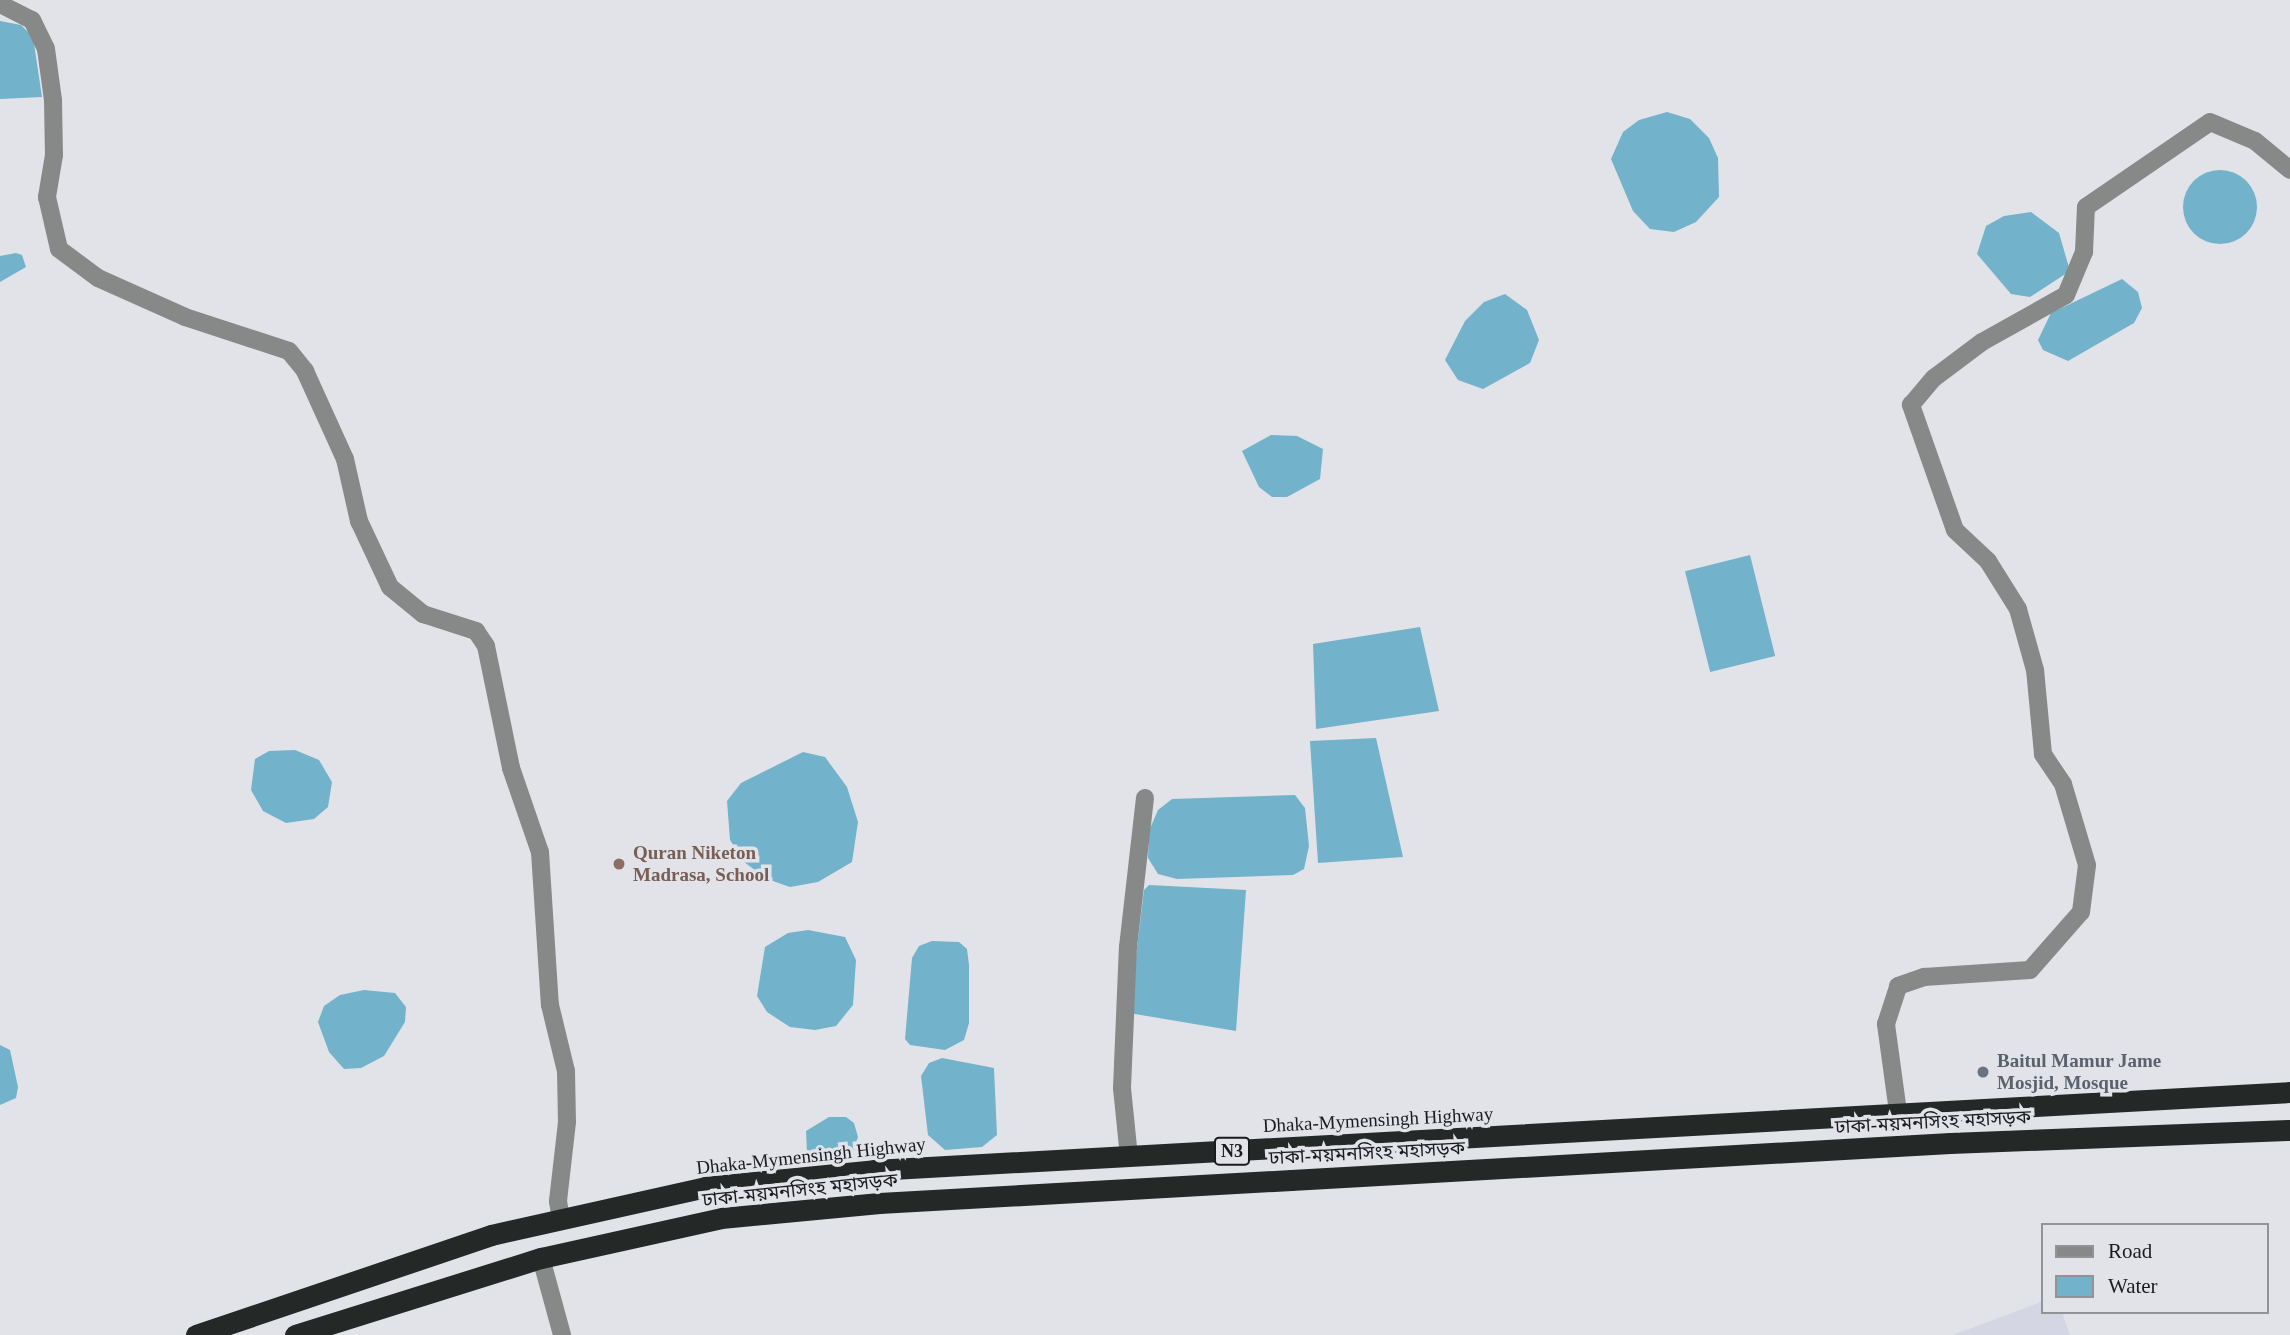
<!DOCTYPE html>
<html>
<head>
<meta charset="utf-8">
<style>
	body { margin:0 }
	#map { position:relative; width:2290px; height:1335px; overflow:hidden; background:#e2e3e9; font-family:"Times New Roman","Noto Sans Bengali",serif }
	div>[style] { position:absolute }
	.built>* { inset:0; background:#d4d6e3 }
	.water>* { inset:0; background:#72b2cb; transform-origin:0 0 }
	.round { border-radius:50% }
	.minor>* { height:18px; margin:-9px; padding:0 9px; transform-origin:9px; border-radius:9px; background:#878989 }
	.highway>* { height:21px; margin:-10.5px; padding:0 10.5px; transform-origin:10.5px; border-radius:10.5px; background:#242928 }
	.dots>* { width:19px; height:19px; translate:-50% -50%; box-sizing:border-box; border:4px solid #e2e3e9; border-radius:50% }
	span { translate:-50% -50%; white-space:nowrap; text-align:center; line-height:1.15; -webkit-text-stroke:7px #e2e3e9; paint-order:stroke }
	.shield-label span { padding:2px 5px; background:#e2e3e9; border:2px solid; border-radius:5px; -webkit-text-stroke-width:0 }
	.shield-label { font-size:18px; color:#1b1b1d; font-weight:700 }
	.education-label { font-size:19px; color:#785e54; font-weight:700 }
	.left { translate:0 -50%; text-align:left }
	.worship-label { font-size:19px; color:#5b616d; font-weight:700 }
	.street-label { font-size:19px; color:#1b1b1d }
	.legend { position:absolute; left:2041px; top:1223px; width:228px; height:91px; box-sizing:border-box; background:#e2e3e9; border:2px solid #929397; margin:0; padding:9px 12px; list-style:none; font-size:21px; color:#1b1b1d }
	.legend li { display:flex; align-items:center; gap:14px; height:35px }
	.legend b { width:35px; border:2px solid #929397 }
</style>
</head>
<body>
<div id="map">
	<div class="built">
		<i style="clip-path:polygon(2043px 1301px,2043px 1312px,2062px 1312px,2070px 1335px,1953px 1335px)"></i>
	</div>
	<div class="water">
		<i style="clip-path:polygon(0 21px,21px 25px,33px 37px,42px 97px,0 99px)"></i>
		<i style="clip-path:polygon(1667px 112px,1690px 119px,1709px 138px,1718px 158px,1719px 197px,1696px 222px,1674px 232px,1650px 229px,1633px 211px,1611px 159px,1623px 132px,1639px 120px)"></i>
		<i class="round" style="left:2183px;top:170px;width:74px;height:74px"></i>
		<i style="clip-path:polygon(2031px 212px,2059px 233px,2070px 271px,2030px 297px,2011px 294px,1977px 254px,1986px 226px,2004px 216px)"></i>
		<i style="clip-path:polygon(16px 253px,22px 255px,26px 267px,0 282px,0 256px)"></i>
		<i style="clip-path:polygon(2122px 279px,2138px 292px,2142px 308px,2134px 323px,2068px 361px,2043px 350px,2038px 340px,2051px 313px)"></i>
		<i style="clip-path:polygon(1505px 294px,1527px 310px,1539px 340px,1530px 363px,1483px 389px,1458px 380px,1445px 360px,1465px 321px,1484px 302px)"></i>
		<i style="clip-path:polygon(1271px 435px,1297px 436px,1323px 449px,1320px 479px,1287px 497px,1272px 497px,1259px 487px,1242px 451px)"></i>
		<i style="left:1750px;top:555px;width:104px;height:67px;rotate:76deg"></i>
		<i style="clip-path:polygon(1420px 627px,1439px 711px,1316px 729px,1313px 644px)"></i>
		<i style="clip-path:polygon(1376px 738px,1403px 857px,1318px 863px,1310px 741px)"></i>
		<i style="clip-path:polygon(295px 750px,319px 760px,332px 782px,328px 807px,314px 819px,286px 823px,263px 811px,251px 790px,255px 759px,269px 751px)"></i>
		<i style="clip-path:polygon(803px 752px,825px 757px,847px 787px,858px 822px,852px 862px,818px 882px,790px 887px,767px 879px,744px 862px,730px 840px,727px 801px,741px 783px)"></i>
		<i style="clip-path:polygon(1295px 795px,1305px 808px,1309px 846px,1304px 869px,1293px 875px,1177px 879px,1158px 874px,1148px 858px,1149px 831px,1158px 810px,1172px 799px)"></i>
		<i style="clip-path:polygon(1149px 885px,1246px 890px,1236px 1031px,1129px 1013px,1144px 890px)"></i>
		<i style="clip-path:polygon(808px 930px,845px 937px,856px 960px,853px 1005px,836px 1026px,815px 1030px,790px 1027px,767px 1012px,757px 996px,765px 947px,788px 933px)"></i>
		<i style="clip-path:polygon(932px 941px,959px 942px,967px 949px,969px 965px,969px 1023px,964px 1040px,945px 1050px,910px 1045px,905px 1039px,912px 958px,919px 946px)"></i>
		<i style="clip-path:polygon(364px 990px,395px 993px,406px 1007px,405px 1022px,384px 1056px,361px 1068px,344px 1069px,329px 1052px,318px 1022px,324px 1006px,340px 995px)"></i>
		<i style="clip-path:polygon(0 1045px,10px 1050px,18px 1087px,16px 1098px,0 1105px)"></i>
		<i style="clip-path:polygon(942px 1058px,994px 1068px,997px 1135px,982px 1147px,945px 1150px,928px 1135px,921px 1076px,929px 1063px)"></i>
		<i style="clip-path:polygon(829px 1117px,846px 1117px,854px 1123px,858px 1137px,853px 1151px,827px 1162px,807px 1152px,806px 1131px)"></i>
	</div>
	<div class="minor">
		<i style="left:0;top:4px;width:36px;rotate:27deg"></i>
		<i style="left:32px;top:20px;width:32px;rotate:64deg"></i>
		<i style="left:46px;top:49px;width:51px;rotate:82.2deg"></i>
		<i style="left:53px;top:100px;width:55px;rotate:89deg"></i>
		<i style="left:54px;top:155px;width:43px;rotate:99.5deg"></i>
		<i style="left:47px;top:197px;width:53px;rotate:77deg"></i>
		<i style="left:59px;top:249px;width:49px;rotate:36.6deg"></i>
		<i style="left:98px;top:278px;width:95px;rotate:24.1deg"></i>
		<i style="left:185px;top:317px;width:109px;rotate:18.1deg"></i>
		<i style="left:289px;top:351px;width:26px;rotate:51deg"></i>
		<i style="left:305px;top:371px;width:97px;rotate:65.6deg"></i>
		<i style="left:345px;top:459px;width:64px;rotate:77.3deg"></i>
		<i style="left:359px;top:521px;width:73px;rotate:64.8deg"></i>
		<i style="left:390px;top:587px;width:43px;rotate:39.3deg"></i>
		<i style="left:423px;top:614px;width:56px;rotate:17.8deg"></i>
		<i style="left:476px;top:631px;width:18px;rotate:56deg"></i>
		<i style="left:486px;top:646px;width:125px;rotate:78.4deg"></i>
		<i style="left:511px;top:768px;width:89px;rotate:71deg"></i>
		<i style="left:540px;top:852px;width:153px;rotate:86.3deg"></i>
		<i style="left:550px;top:1005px;width:68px;rotate:76.4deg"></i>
		<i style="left:566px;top:1071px;width:51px;rotate:88.9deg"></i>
		<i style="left:567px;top:1122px;width:80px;rotate:96.5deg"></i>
		<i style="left:558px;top:1201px;width:18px;rotate:81deg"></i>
		<i style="left:1898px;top:1112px;width:89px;rotate:-97.8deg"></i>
		<i style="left:1886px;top:1024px;width:40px;rotate:-72deg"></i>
		<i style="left:1898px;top:986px;width:28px;rotate:-19deg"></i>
		<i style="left:1924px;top:977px;width:106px;rotate:-3.8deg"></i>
		<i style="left:2030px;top:970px;width:77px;rotate:-48.7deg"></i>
		<i style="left:2081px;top:912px;width:47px;rotate:-82.7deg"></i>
		<i style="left:2087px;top:865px;width:84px;rotate:-106.5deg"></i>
		<i style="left:2063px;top:784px;width:36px;rotate:-124deg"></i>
		<i style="left:2043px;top:754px;width:84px;rotate:-95.4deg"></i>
		<i style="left:2035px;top:670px;width:63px;rotate:-105.6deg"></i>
		<i style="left:2018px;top:609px;width:57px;rotate:-122deg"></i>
		<i style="left:1988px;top:561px;width:45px;rotate:-136.8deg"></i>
		<i style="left:1955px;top:530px;width:133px;rotate:-109.4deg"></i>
		<i style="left:1911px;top:405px;width:35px;rotate:-50deg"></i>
		<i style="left:1934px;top:378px;width:60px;rotate:-36.9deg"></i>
		<i style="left:1982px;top:342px;width:96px;rotate:-29.2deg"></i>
		<i style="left:2066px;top:295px;width:47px;rotate:-67.3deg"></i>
		<i style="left:2084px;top:252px;width:45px;rotate:-87.5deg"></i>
		<i style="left:2086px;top:207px;width:150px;rotate:-34.4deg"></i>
		<i style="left:2210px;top:122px;width:49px;rotate:22.9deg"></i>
		<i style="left:2255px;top:141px;width:45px;rotate:39.6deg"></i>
		<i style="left:1129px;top:1157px;width:69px;rotate:-95.8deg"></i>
		<i style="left:1122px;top:1088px;width:141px;rotate:-87.6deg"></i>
		<i style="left:1128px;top:947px;width:150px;rotate:-83.5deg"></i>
		<i style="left:541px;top:1258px;width:80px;rotate:74.7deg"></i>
	</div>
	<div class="highway">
		<i style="left:196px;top:1335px;width:311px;rotate:-18.7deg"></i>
		<i style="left:491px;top:1235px;width:219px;rotate:-12.6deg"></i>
		<i style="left:705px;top:1187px;width:170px;rotate:-5.7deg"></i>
		<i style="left:874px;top:1170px;width:1418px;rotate:-3.15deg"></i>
		<i style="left:295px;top:1335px;width:258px;rotate:-17.4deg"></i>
		<i style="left:541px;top:1258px;width:184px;rotate:-12.5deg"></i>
		<i style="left:721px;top:1218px;width:159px;rotate:-5.4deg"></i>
		<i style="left:879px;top:1203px;width:413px;rotate:-3.2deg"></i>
		<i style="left:1291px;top:1180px;width:660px;rotate:-3.21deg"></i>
		<i style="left:1950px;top:1143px;width:340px;rotate:-2.2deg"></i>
	</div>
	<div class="dots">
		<i style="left:619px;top:864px;background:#8d6e63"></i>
		<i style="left:1983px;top:1072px;background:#6b7280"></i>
	</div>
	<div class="shield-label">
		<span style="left:1232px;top:1151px">N3</span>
	</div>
	<div class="education-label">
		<span class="left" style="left:633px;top:864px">Quran Niketon<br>Madrasa, School</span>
	</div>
	<div class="worship-label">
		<span class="left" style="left:1997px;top:1072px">Baitul Mamur Jame<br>Mosjid, Mosque</span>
	</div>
	<div class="street-label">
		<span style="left:1378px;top:1120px;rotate:-3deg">Dhaka-Mymensingh Highway</span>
		<span style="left:1933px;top:1122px;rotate:-3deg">ঢাকা-ময়মনসিংহ মহাসড়ক</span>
		<span style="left:1367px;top:1153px;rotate:-3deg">ঢাকা-ময়মনসিংহ মহাসড়ক</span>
		<span style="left:811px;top:1156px;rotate:-6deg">Dhaka-Mymensingh Highway</span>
		<span style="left:800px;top:1190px;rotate:-6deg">ঢাকা-ময়মনসিংহ মহাসড়ক</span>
	</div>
	<ul class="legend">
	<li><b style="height:9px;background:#878989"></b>Road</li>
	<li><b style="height:19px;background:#72b2cb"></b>Water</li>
	</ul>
</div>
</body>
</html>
